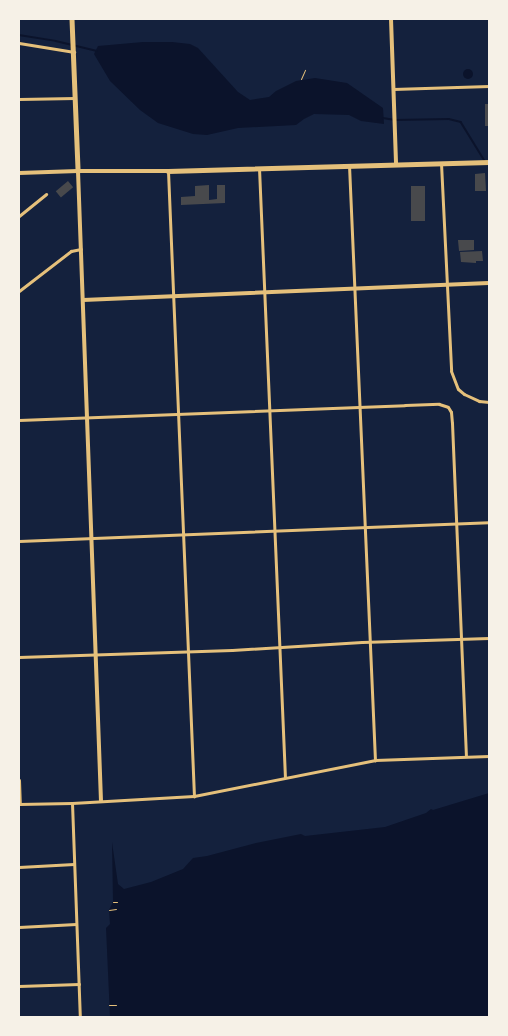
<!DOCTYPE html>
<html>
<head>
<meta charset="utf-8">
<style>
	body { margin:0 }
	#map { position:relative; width:508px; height:1036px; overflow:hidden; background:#14213d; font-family:"Source Serif 4",serif }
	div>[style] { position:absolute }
	.water>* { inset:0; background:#0b132b }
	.round { border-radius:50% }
	.stream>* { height:1.5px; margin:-0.75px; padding:0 0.75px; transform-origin:0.75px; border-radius:0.75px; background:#0b132b }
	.building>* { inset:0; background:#48494c; transform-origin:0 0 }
	.path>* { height:1px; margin:-0.5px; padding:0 0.5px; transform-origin:0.5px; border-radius:0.5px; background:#e5c07b }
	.minor>* { height:3px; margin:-1.5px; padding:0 1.5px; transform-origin:1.5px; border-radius:1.5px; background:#e5c07b }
	.tertiary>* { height:4px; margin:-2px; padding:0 2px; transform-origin:2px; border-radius:2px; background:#e5c07b }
	.secondary>* { height:4.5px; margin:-2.25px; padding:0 2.25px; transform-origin:2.25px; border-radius:2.25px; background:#e5c07b }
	span { translate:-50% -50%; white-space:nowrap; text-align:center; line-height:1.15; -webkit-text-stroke:4px #f6f1e7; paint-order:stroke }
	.frame { position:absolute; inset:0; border:20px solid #f6f1e7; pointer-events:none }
</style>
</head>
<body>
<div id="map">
	<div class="water">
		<i style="clip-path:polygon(143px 42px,172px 42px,190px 44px,198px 48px,238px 92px,250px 100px,269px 97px,276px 91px,296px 81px,315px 78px,347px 83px,383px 108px,384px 124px,361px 121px,349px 115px,314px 114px,304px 119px,296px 125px,238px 128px,207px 135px,193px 134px,158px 123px,140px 110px,110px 81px,94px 54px,98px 46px)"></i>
		<i class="round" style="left:463px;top:69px;width:10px;height:10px"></i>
		<i style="clip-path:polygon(489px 793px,489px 1017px,110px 1017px,106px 928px,110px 924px,109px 910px,113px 902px,112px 842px,118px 884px,124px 889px,151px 882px,183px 869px,193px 858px,207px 856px,256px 843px,301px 834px,305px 836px,385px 827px,426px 813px,431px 809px,433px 810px)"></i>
	</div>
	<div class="stream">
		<i style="left:19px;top:35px;width:37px;rotate:9deg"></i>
		<i style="left:56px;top:41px;width:42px;rotate:13.7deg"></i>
		<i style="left:383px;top:118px;width:12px;rotate:9deg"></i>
		<i style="left:395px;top:120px;width:54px;rotate:-1.1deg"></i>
		<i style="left:449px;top:119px;width:12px;rotate:14deg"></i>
		<i style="left:461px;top:122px;width:46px;rotate:58.4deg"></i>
	</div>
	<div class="building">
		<i style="left:485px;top:104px;width:4px;height:22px"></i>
		<i style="clip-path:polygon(485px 173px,486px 191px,475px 191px,475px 174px)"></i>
		<i style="left:68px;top:181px;width:8px;height:16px;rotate:50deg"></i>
		<i style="clip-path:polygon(209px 185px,209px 200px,217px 199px,217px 185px,225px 185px,225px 203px,181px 205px,181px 197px,195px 196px,195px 186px)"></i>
		<i style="left:411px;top:186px;width:14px;height:35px"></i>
		<i style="clip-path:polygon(458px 240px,474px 240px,474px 250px,459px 251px)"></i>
		<i style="clip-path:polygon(482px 251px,483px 261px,476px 261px,476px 263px,461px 262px,460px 252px)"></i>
	</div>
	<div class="path">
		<i style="left:301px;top:79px;width:10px;rotate:-66deg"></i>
		<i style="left:113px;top:902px;width:4px"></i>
		<i style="left:109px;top:910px;width:7px;rotate:-8deg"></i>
		<i style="left:109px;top:1005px;width:7px"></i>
	</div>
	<div class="minor">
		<i style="left:19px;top:43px;width:56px;rotate:9.3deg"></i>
		<i style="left:393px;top:89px;width:96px;rotate:-1.8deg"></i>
		<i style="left:19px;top:99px;width:56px;rotate:-1deg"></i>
		<i style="left:441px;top:163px;width:208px;rotate:87.2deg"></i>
		<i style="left:451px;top:371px;width:19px;rotate:69deg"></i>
		<i style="left:458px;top:389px;width:8px;rotate:40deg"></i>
		<i style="left:464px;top:394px;width:17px;rotate:25deg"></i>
		<i style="left:479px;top:401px;width:10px;rotate:6deg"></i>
		<i style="left:349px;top:165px;width:596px;rotate:87.5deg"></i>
		<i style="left:259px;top:168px;width:610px;rotate:87.56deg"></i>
		<i style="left:168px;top:171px;width:626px;rotate:87.62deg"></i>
		<i style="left:19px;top:216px;width:35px;rotate:-39deg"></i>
		<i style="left:19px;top:291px;width:66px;rotate:-37.6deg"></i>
		<i style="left:71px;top:251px;width:10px;rotate:-11deg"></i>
		<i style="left:19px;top:420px;width:386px;rotate:-2.2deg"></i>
		<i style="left:405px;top:405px;width:34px;rotate:-2deg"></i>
		<i style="left:439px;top:404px;width:9px;rotate:18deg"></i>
		<i style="left:448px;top:407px;width:6px;rotate:59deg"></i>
		<i style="left:451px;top:412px;width:11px;rotate:85deg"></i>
		<i style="left:452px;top:423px;width:333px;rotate:87.6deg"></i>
		<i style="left:19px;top:541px;width:470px;rotate:-2.3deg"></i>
		<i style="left:19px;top:657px;width:213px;rotate:-1.9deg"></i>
		<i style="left:232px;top:650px;width:130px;rotate:-3.5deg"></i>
		<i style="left:362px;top:642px;width:127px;rotate:-1.8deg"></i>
		<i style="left:19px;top:780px;width:24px;rotate:88deg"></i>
		<i style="left:72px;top:803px;width:214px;rotate:87.9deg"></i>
		<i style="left:19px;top:804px;width:53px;rotate:-1.1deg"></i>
		<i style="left:72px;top:803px;width:122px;rotate:-3.3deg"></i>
		<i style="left:194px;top:796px;width:185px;rotate:-11.2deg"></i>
		<i style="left:375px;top:760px;width:114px;rotate:-2deg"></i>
		<i style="left:19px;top:867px;width:55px;rotate:-3.1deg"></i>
		<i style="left:19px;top:927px;width:57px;rotate:-3deg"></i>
		<i style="left:19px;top:986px;width:60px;rotate:-1.9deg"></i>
	</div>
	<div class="tertiary">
		<i style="left:391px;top:19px;width:144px;rotate:88deg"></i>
		<i style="left:19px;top:173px;width:59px;rotate:-1.9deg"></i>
		<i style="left:78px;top:171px;width:630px;rotate:87.91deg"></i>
		<i style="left:83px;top:300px;width:406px;rotate:-2.4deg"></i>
	</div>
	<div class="secondary">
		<i style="left:72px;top:19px;width:152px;rotate:87.7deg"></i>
		<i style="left:78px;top:171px;width:90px"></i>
		<i style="left:168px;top:171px;width:321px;rotate:-1.6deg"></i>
	</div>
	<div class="frame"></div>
</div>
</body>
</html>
